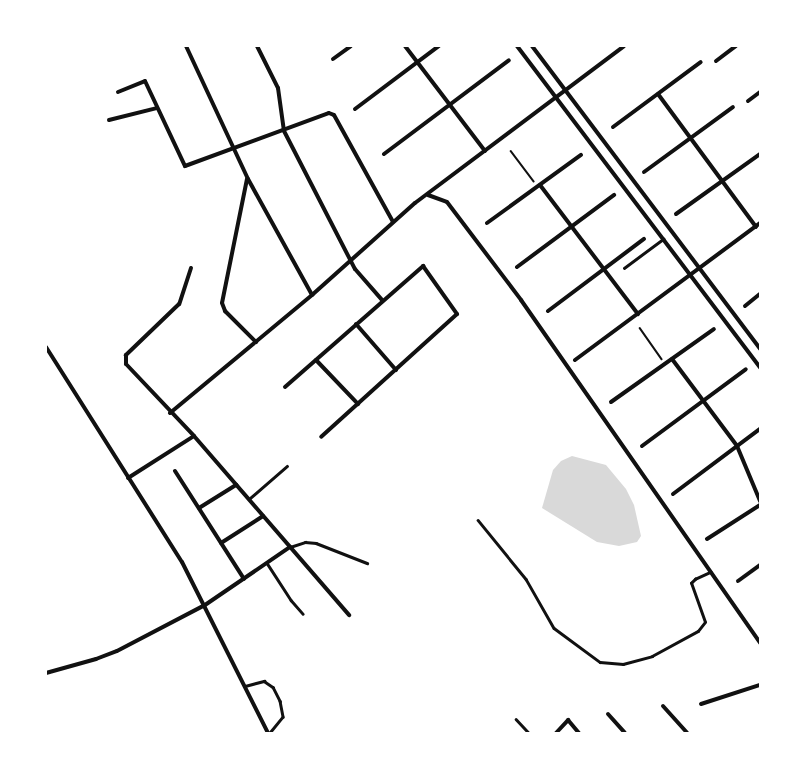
<!DOCTYPE html>
<html>
<head>
<meta charset="utf-8">
<style>
	body { margin:0 }
	#map { position:relative; width:806px; height:779px; overflow:hidden; background:#fff; font-family:"Times New Roman",serif }
	div>[style] { position:absolute }
	.water>* { inset:0; background:#d9d9d9 }
	.path>* { height:1.5px; margin:-0.75px; padding:0 0.75px; transform-origin:0.75px; border-radius:0.75px; background:#111 }
	.service>* { height:2.5px; margin:-1.25px; padding:0 1.25px; transform-origin:1.25px; border-radius:1.25px; background:#111 }
	.minor>* { height:4px; margin:-2px; padding:0 2px; transform-origin:2px; border-radius:2px; background:#111 }
	span { translate:-50% -50%; white-space:nowrap; text-align:center; line-height:1.15; -webkit-text-stroke:3px #fff; paint-order:stroke }
	.frame { position:absolute; inset:0; border:47px solid #fff; pointer-events:none }
</style>
</head>
<body>
<div id="map">
	<div class="water">
		<i style="clip-path:polygon(572px 456px,606px 465px,626px 489px,634px 505px,641px 536px,637px 542px,619px 546px,597px 542px,542px 508px,553px 470px,561px 461px)"></i>
	</div>
	<div class="path">
		<i style="left:511px;top:151px;width:38px;rotate:53deg"></i>
		<i style="left:640px;top:328px;width:38px;rotate:55deg"></i>
	</div>
	<div class="service">
		<i style="left:624px;top:268px;width:49px;rotate:-36.6deg"></i>
		<i style="left:249px;top:499px;width:50px;rotate:-41deg"></i>
		<i style="left:478px;top:520px;width:76px;rotate:50.9deg"></i>
		<i style="left:526px;top:579px;width:56px;rotate:60.3deg"></i>
		<i style="left:554px;top:628px;width:57px;rotate:36.5deg"></i>
		<i style="left:600px;top:662px;width:23px;rotate:5deg"></i>
		<i style="left:623px;top:664px;width:30px;rotate:-15deg"></i>
		<i style="left:652px;top:656px;width:52px;rotate:-28.5deg"></i>
		<i style="left:698px;top:631px;width:11px;rotate:-52deg"></i>
		<i style="left:705px;top:622px;width:41px;rotate:-109.7deg"></i>
		<i style="left:691px;top:583px;width:6px;rotate:-45deg"></i>
		<i style="left:695px;top:579px;width:17px;rotate:-25deg"></i>
		<i style="left:290px;top:547px;width:16px;rotate:-18deg"></i>
		<i style="left:305px;top:542px;width:11px;rotate:5deg"></i>
		<i style="left:316px;top:543px;width:55px;rotate:21.4deg"></i>
		<i style="left:267px;top:563px;width:44px;rotate:57deg"></i>
		<i style="left:291px;top:600px;width:18px;rotate:49deg"></i>
		<i style="left:245px;top:686px;width:20px;rotate:-15deg"></i>
		<i style="left:264px;top:681px;width:11px;rotate:34deg"></i>
		<i style="left:273px;top:687px;width:16px;rotate:63deg"></i>
		<i style="left:280px;top:701px;width:16px;rotate:79deg"></i>
		<i style="left:283px;top:717px;width:21px;rotate:129deg"></i>
		<i style="left:516px;top:719px;width:19px;rotate:47deg"></i>
	</div>
	<div class="minor">
		<i style="left:186px;top:46px;width:147px;rotate:65deg"></i>
		<i style="left:248px;top:179px;width:132px;rotate:61.1deg"></i>
		<i style="left:257px;top:46px;width:47px;rotate:63.4deg"></i>
		<i style="left:278px;top:88px;width:43px;rotate:82.1deg"></i>
		<i style="left:284px;top:131px;width:155px;rotate:62.8deg"></i>
		<i style="left:355px;top:269px;width:41px;rotate:48.9deg"></i>
		<i style="left:405px;top:46px;width:132px;rotate:52.7deg"></i>
		<i style="left:517px;top:46px;width:403px;rotate:52.9deg"></i>
		<i style="left:532px;top:46px;width:379px;rotate:53deg"></i>
		<i style="left:333px;top:59px;width:22px;rotate:-36deg"></i>
		<i style="left:716px;top:61px;width:25px;rotate:-37deg"></i>
		<i style="left:118px;top:92px;width:29px;rotate:-22deg"></i>
		<i style="left:145px;top:81px;width:94px;rotate:64.8deg"></i>
		<i style="left:185px;top:166px;width:153px;rotate:-20.2deg"></i>
		<i style="left:329px;top:113px;width:5px;rotate:22deg"></i>
		<i style="left:334px;top:115px;width:122px;rotate:61.1deg"></i>
		<i style="left:658px;top:94px;width:165px;rotate:53.6deg"></i>
		<i style="left:748px;top:101px;width:15px;rotate:-37deg"></i>
		<i style="left:355px;top:109px;width:105px;rotate:-36.9deg"></i>
		<i style="left:109px;top:120px;width:49px;rotate:-14deg"></i>
		<i style="left:613px;top:127px;width:109px;rotate:-36.5deg"></i>
		<i style="left:384px;top:154px;width:156px;rotate:-36.9deg"></i>
		<i style="left:644px;top:172px;width:110px;rotate:-36.1deg"></i>
		<i style="left:247px;top:179px;width:126px;rotate:101.4deg"></i>
		<i style="left:222px;top:303px;width:9px;rotate:69deg"></i>
		<i style="left:225px;top:311px;width:44px;rotate:45deg"></i>
		<i style="left:540px;top:185px;width:162px;rotate:52.8deg"></i>
		<i style="left:428px;top:195px;width:20px;rotate:20deg"></i>
		<i style="left:447px;top:202px;width:123px;rotate:52.9deg"></i>
		<i style="left:521px;top:300px;width:418px;rotate:55.1deg"></i>
		<i style="left:676px;top:214px;width:103px;rotate:-35.5deg"></i>
		<i style="left:487px;top:223px;width:116px;rotate:-35.9deg"></i>
		<i style="left:517px;top:267px;width:121px;rotate:-36.6deg"></i>
		<i style="left:191px;top:268px;width:38px;rotate:108deg"></i>
		<i style="left:179px;top:304px;width:74px;rotate:136.1deg"></i>
		<i style="left:126px;top:355px;width:9px;rotate:90deg"></i>
		<i style="left:126px;top:364px;width:99px;rotate:46.6deg"></i>
		<i style="left:194px;top:436px;width:237px;rotate:49.1deg"></i>
		<i style="left:745px;top:306px;width:19px;rotate:-39deg"></i>
		<i style="left:548px;top:311px;width:120px;rotate:-36.9deg"></i>
		<i style="left:356px;top:324px;width:61px;rotate:49deg"></i>
		<i style="left:46px;top:347px;width:254px;rotate:57.7deg"></i>
		<i style="left:182px;top:562px;width:191px;rotate:63.3deg"></i>
		<i style="left:672px;top:359px;width:109px;rotate:53.2deg"></i>
		<i style="left:737px;top:446px;width:60px;rotate:67.3deg"></i>
		<i style="left:316px;top:360px;width:61px;rotate:46.3deg"></i>
		<i style="left:575px;top:360px;width:230px;rotate:-36.5deg"></i>
		<i style="left:285px;top:387px;width:184px;rotate:-41.2deg"></i>
		<i style="left:423px;top:266px;width:59px;rotate:54.7deg"></i>
		<i style="left:457px;top:314px;width:183px;rotate:137.9deg"></i>
		<i style="left:611px;top:402px;width:126px;rotate:-35.3deg"></i>
		<i style="left:170px;top:413px;width:185px;rotate:-39.7deg"></i>
		<i style="left:312px;top:295px;width:138px;rotate:-41.8deg"></i>
		<i style="left:415px;top:203px;width:261px;rotate:-36.9deg"></i>
		<i style="left:642px;top:446px;width:129px;rotate:-36.5deg"></i>
		<i style="left:175px;top:471px;width:128px;rotate:57.4deg"></i>
		<i style="left:128px;top:478px;width:78px;rotate:-32.5deg"></i>
		<i style="left:673px;top:494px;width:109px;rotate:-36.8deg"></i>
		<i style="left:199px;top:508px;width:44px;rotate:-31.9deg"></i>
		<i style="left:707px;top:539px;width:63px;rotate:-32.7deg"></i>
		<i style="left:221px;top:543px;width:50px;rotate:-32.7deg"></i>
		<i style="left:738px;top:581px;width:27px;rotate:-36deg"></i>
		<i style="left:46px;top:673px;width:52px;rotate:-15.6deg"></i>
		<i style="left:96px;top:659px;width:22px;rotate:-21deg"></i>
		<i style="left:117px;top:651px;width:99px;rotate:-27.6deg"></i>
		<i style="left:205px;top:605px;width:103px;rotate:-34.3deg"></i>
		<i style="left:701px;top:704px;width:62px;rotate:-17.9deg"></i>
		<i style="left:663px;top:706px;width:36px;rotate:48deg"></i>
		<i style="left:608px;top:714px;width:25px;rotate:48deg"></i>
		<i style="left:556px;top:733px;width:18px;rotate:-47deg"></i>
		<i style="left:568px;top:720px;width:17px;rotate:50deg"></i>
	</div>
	<div class="frame"></div>
</div>
</body>
</html>
